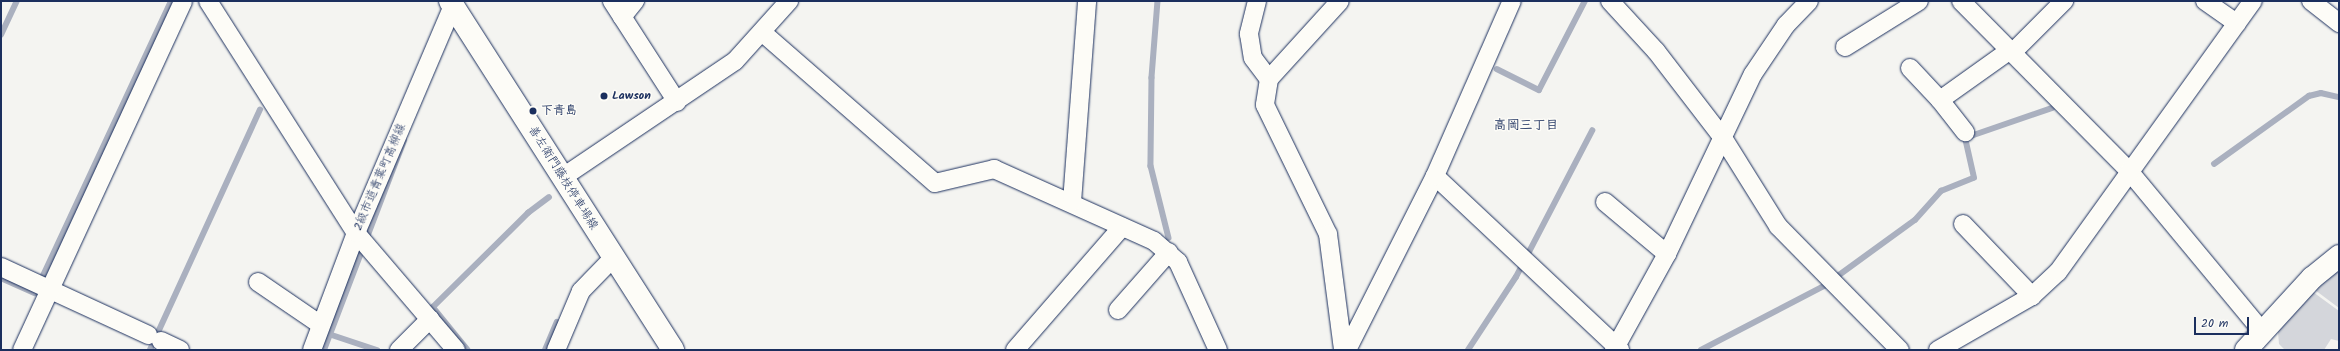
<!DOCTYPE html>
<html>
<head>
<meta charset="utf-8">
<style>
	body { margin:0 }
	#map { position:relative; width:2340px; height:351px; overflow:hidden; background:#f4f4f1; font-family:Kalam,"Klee One",sans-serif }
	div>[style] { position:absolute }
	.green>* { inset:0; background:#d4d6db }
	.stream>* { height:5.5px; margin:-2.75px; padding:0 2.75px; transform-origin:2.75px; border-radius:2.75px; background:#aab0bf }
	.roads { filter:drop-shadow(0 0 1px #1b2f5e) drop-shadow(0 0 1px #1b2f5e) }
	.street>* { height:18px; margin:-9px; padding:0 9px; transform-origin:9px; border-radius:9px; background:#fdfcf7 }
	.secondary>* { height:22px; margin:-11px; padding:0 11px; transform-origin:11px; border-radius:11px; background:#fdfcf7 }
	.dots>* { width:11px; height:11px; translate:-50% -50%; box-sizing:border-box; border:2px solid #fdfcf7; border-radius:50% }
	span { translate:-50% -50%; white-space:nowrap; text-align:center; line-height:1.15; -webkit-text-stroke:3px #fdfcf7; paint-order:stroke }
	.poi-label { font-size:12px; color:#1b2f5e; font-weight:700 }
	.left { translate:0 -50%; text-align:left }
	.street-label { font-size:12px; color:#1b2f5e }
	.neighbourhood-label { font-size:13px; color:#1b2f5e; font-weight:700 }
	.frame { position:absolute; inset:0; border:2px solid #1b2f5e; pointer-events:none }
	.scale { position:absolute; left:2194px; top:317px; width:55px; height:18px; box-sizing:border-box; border:2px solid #1b2f5e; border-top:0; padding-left:5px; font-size:12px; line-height:14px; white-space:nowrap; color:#1b2f5e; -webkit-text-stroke:3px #fdfcf7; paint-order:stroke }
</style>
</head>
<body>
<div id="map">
	<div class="green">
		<i style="clip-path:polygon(2339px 269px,2339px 308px,2315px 290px)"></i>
		<i style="clip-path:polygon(2313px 292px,2339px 311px,2339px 341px,2331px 339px,2324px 350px,2285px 350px,2279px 344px,2278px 332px)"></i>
	</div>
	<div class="stream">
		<i style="left:1158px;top:1px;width:77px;rotate:94.5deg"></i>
		<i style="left:1152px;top:78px;width:88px;rotate:90.7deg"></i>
		<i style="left:1151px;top:166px;width:74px;rotate:76deg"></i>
		<i style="left:1px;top:35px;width:38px;rotate:-65deg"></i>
		<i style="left:1497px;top:69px;width:47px;rotate:26.6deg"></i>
		<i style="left:1539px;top:90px;width:100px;rotate:-62.7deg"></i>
		<i style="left:2214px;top:164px;width:117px;rotate:-35.6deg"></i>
		<i style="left:2309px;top:96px;width:12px;rotate:-14deg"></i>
		<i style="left:2321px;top:93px;width:18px;rotate:13deg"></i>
		<i style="left:1px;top:278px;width:37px;rotate:24deg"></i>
		<i style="left:35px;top:293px;width:322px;rotate:-65deg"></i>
		<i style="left:433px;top:307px;width:55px;rotate:50.9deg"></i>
		<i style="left:428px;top:312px;width:141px;rotate:-44.7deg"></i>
		<i style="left:528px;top:213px;width:26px;rotate:-37deg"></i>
		<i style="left:329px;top:334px;width:51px;rotate:18.4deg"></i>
		<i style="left:150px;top:350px;width:264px;rotate:-65.4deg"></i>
		<i style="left:324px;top:350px;width:224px;rotate:-69.1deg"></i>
		<i style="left:545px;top:350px;width:30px;rotate:-67deg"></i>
		<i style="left:1468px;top:350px;width:87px;rotate:-56.7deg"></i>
		<i style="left:1516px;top:277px;width:165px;rotate:-62.5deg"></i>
		<i style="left:1701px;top:350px;width:139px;rotate:-27.5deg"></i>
		<i style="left:1824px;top:286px;width:112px;rotate:-36deg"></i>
		<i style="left:1915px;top:220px;width:39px;rotate:-48deg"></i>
		<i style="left:1941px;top:191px;width:35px;rotate:-22deg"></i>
		<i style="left:1974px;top:178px;width:41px;rotate:-102.7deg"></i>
		<i style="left:1965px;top:138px;width:92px;rotate:-19deg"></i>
	</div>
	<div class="roads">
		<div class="street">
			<i style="left:208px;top:1px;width:275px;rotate:57.5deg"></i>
			<i style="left:356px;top:233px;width:154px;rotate:49.5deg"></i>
			<i style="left:612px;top:1px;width:120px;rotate:57.2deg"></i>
			<i style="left:1257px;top:1px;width:34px;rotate:104deg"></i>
			<i style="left:1249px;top:34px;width:24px;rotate:81deg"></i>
			<i style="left:1253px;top:58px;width:26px;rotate:53deg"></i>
			<i style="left:1269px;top:79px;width:26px;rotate:99deg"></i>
			<i style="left:1265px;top:105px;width:144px;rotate:64deg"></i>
			<i style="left:1328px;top:234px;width:117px;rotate:82.6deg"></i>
			<i style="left:1610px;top:1px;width:68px;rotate:47.4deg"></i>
			<i style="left:1656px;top:51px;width:110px;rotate:52.4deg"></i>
			<i style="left:1723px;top:138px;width:104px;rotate:58deg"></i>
			<i style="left:1778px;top:226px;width:174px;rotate:45.5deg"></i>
			<i style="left:1961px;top:1px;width:239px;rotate:45.3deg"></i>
			<i style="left:2129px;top:171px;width:208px;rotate:50.3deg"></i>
			<i style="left:2205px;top:1px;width:39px;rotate:35deg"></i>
			<i style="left:2311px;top:1px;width:36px;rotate:38deg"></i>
			<i style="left:622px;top:17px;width:21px;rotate:-51deg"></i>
			<i style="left:763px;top:33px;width:228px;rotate:41.1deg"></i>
			<i style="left:935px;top:183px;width:61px;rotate:-13.3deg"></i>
			<i style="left:994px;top:169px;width:175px;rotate:24.2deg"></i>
			<i style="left:1154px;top:241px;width:32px;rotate:41deg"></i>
			<i style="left:1178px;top:262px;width:97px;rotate:65.6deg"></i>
			<i style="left:1845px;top:47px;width:87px;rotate:-31.9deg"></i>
			<i style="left:2012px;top:53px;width:74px;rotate:-45deg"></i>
			<i style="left:1910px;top:68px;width:44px;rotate:46.8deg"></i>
			<i style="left:1940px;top:100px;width:86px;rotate:-35.5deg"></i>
			<i style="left:1269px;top:79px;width:105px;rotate:-47.7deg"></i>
			<i style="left:1940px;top:100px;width:41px;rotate:52deg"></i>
			<i style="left:1435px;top:176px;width:254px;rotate:43.2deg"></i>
			<i style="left:563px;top:177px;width:207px;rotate:-34deg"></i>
			<i style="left:735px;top:61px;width:81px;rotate:-48deg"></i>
			<i style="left:1072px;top:202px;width:202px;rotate:-85.7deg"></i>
			<i style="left:1605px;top:202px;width:81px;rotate:40deg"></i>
			<i style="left:1963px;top:224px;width:100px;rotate:46.2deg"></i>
			<i style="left:1px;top:267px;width:162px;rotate:24.8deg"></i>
			<i style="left:258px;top:282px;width:76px;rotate:34.3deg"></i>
			<i style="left:1118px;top:310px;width:77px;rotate:-48.7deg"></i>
			<i style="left:161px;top:341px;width:21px;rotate:25deg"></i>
			<i style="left:22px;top:350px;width:384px;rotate:-65.2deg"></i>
			<i style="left:312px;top:350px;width:125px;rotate:-69.4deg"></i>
			<i style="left:356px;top:233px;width:247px;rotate:-66.9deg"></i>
			<i style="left:399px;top:350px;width:44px;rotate:-45deg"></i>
			<i style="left:556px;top:350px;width:64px;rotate:-67deg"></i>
			<i style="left:581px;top:291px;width:46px;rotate:-45.9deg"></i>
			<i style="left:1015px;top:350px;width:163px;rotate:-49deg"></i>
			<i style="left:1347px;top:350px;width:195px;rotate:-63.2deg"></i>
			<i style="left:1435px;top:176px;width:191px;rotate:-66.3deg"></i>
			<i style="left:1614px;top:350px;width:110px;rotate:-61.1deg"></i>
			<i style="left:1667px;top:254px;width:199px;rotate:-64.5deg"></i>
			<i style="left:1753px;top:74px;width:59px;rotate:-56deg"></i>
			<i style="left:1786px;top:25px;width:33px;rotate:-46deg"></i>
			<i style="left:1938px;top:350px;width:108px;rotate:-29.9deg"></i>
			<i style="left:2032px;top:296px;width:35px;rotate:-43deg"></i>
			<i style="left:2058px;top:272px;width:334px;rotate:-54.3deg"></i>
		</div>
		<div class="secondary">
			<i style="left:450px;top:1px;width:414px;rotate:57.4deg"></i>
			<i style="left:2246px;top:350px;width:98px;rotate:-47.5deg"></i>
			<i style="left:2312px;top:278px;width:35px;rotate:-39deg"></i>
		</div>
	</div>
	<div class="dots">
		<i style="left:604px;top:96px;background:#1b2f5e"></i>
		<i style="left:533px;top:111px;background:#1b2f5e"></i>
	</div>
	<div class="poi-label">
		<span class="left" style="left:612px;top:96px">Lawson</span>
		<span class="left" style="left:541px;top:111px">下青島</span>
	</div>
	<div class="street-label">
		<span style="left:380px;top:177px;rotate:-67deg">2級市道青葉町高柳線</span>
		<span style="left:563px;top:178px;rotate:58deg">善左衛門藤枝停車場線</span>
	</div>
	<div class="neighbourhood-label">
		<span style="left:1526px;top:126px">高岡三丁目</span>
	</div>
	<div class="frame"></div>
	<div class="scale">20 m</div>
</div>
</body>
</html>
